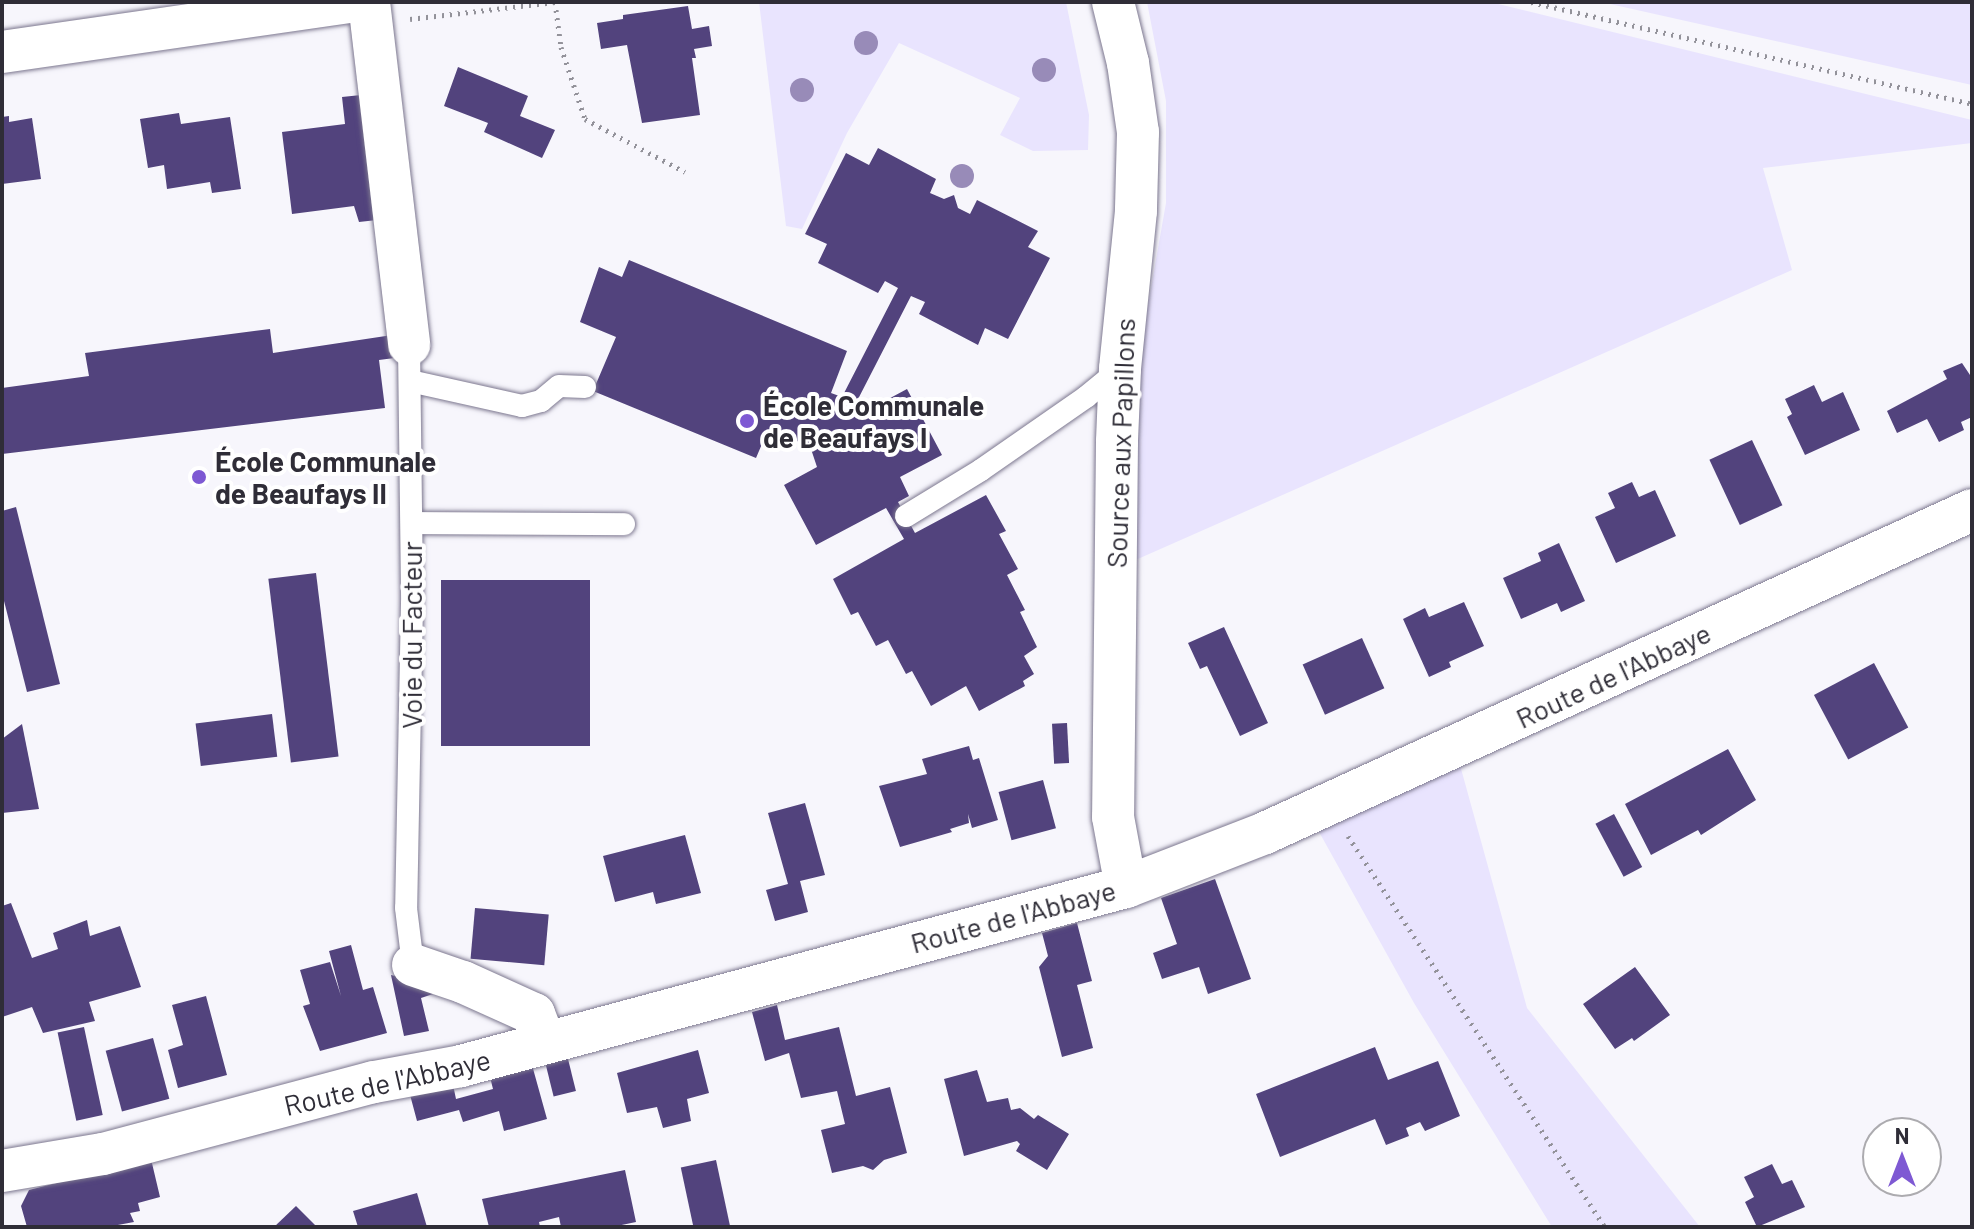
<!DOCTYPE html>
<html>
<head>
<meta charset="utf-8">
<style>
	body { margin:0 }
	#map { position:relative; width:1974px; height:1229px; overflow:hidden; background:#f7f6fc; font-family:Barlow,sans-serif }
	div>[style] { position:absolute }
	.green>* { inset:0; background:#e9e4fe }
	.building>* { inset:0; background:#52437d; transform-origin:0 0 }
	.path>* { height:5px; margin-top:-2.5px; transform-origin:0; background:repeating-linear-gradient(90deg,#93929a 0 2px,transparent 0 8px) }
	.roads { filter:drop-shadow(0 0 2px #7c778f) drop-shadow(0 0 2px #7c778f) }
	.service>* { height:22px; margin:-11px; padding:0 11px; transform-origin:11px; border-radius:11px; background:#fff }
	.minor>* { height:42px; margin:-21px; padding:0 21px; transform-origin:21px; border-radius:21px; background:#fff }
	.trees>* { width:24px; height:24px; margin:-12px; border-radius:50%; background:#988bb8 }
	.dots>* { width:22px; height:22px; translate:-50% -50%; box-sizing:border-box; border:4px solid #fff; border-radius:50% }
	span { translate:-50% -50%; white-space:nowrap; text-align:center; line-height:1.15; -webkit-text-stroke:8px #fff; paint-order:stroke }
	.poi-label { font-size:28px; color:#2f2d37; font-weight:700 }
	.left { translate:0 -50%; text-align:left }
	.street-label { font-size:28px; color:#2f2d37 }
	.frame { position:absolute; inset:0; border:4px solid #2f2d37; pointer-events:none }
	.north { position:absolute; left:1862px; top:1117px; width:80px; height:80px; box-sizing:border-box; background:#fff; border:2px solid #acabaf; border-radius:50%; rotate:0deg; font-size:22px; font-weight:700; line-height:32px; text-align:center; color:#2f2d37 }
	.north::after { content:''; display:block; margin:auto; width:28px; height:36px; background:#7e59d3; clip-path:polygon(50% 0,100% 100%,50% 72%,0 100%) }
</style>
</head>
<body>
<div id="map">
	<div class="green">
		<i style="clip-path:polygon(759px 2px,1066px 2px,1089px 115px,1088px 150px,1033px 151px,1000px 135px,1020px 98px,899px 43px,847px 133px,802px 229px,786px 226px)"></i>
		<i style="clip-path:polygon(1147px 2px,1490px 2px,1972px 120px,1972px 143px,1763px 168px,1792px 270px,1131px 562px,1139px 356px,1166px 203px,1166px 101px)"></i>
		<i style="clip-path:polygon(1601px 2px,1972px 2px,1972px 85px)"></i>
		<i style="clip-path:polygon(1460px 765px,1527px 1008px,1700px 1227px,1552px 1227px,1414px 1003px,1318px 830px)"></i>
	</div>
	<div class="building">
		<i style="clip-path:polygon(688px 6px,692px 29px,709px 26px,712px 46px,694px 49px,696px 58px,692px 58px,700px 115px,642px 123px,627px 45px,601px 49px,597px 23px,623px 19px,623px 15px)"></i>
		<i style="clip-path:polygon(458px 67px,528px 96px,520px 116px,555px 130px,542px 158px,484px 132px,488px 123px,444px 106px)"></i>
		<i style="clip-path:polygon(361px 95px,377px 220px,359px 222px,354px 206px,292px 214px,282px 132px,345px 124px,342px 97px)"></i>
		<i style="clip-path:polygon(179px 113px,181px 124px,230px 117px,241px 189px,212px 193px,210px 182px,167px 189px,164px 165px,148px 168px,140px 119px)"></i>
		<i style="clip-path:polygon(9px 116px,9px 122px,32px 118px,41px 179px,2px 184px,2px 117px)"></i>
		<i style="clip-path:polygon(878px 148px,936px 179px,930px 193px,944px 199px,954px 195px,958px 208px,970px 214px,977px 200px,1038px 231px,1028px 247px,1050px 258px,1008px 339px,985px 328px,978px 345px,919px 314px,925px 302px,911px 296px,856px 403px,866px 411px,907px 389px,942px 455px,900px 477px,909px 496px,898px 502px,915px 533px,986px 495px,1006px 531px,999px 534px,1018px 569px,1007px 575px,1025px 610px,1020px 612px,1037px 647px,1024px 656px,1034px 674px,1023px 681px,1025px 686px,979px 711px,966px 686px,931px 706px,912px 671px,906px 674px,888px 640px,876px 646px,858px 612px,851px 615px,833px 579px,904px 539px,886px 508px,816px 545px,784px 485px,817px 467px,810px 446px,768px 430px,756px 458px,593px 391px,616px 337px,580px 322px,599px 267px,622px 277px,629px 260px,847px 351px,831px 393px,842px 397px,898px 288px,885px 281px,878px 293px,818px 263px,827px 244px,805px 234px,846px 153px,869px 165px)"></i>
		<i style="clip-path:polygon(270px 329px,273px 353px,399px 334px,402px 357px,379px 360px,385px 408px,2px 454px,2px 388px,89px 376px,85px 353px)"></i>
		<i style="clip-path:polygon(1962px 363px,1972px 378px,1972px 417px,1961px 422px,1964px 430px,1939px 442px,1927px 419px,1897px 433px,1887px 411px,1947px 379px,1943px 371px)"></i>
		<i style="clip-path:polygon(1814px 385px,1822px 402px,1843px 392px,1860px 430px,1805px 455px,1787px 417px,1792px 414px,1785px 399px)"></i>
		<i style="left:1752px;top:440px;width:72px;height:47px;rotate:65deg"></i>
		<i style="clip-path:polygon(1632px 482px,1639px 497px,1655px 490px,1676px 536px,1616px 563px,1595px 517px,1615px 508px,1608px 493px)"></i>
		<i style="clip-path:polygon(16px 507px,60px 684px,27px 692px,2px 593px,2px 511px)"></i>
		<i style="clip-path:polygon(1559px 543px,1585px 601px,1561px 612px,1557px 603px,1521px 619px,1503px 578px,1541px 561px,1538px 553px)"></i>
		<i style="left:316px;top:573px;width:185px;height:48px;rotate:83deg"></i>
		<i style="left:441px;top:580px;width:149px;height:166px"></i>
		<i style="clip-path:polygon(1464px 602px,1484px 646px,1449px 662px,1451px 667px,1429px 677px,1403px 619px,1425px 608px,1429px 617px)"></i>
		<i style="clip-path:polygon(1224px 627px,1268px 723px,1240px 736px,1207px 666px,1200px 669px,1188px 643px)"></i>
		<i style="left:1362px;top:638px;width:55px;height:65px;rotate:66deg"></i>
		<i style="left:1874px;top:663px;width:73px;height:68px;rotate:62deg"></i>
		<i style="left:272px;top:714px;width:43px;height:77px;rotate:83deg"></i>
		<i style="left:1067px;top:723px;width:40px;height:15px;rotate:87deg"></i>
		<i style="clip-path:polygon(22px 724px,39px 809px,2px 813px,2px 739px)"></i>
		<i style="clip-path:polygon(969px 746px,973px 760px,979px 758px,998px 820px,972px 828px,968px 814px,969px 823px,950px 829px,952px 832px,900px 847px,879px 786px,927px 774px,922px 759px)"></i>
		<i style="clip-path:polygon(1728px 749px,1756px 800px,1701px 835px,1698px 830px,1651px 855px,1625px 804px)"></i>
		<i style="left:1043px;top:780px;width:50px;height:46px;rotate:75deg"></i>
		<i style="clip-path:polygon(805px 803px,825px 875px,800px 881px,808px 912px,775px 921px,766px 890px,788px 884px,768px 813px)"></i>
		<i style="left:1614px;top:814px;width:60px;height:21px;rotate:62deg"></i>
		<i style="clip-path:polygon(685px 835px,701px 893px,656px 904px,653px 892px,615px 902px,603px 856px)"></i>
		<i style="clip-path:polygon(1215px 879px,1251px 979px,1208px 994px,1199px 967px,1162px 979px,1153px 953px,1177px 944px,1161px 898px)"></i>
		<i style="clip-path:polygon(11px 903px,32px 958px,58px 949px,53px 933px,87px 920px,90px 936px,120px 926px,141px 987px,89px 1002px,95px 1021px,43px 1033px,32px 1007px,2px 1017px,2px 906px)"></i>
		<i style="left:475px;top:908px;width:74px;height:51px;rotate:5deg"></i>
		<i style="clip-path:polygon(1077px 923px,1092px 981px,1077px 985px,1093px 1048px,1062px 1057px,1039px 967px,1048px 956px,1042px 933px)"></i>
		<i style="clip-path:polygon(351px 945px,363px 990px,373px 987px,387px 1033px,320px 1051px,303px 1006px,310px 1004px,300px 970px,330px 962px,341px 996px,329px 951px)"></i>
		<i style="clip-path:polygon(1635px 967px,1670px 1015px,1634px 1041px,1632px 1038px,1615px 1049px,1583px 1004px)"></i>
		<i style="clip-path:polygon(391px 975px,434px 985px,436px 993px,421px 998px,429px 1031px,404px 1036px)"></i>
		<i style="clip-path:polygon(206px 996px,227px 1075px,178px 1088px,168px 1050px,183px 1045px,172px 1005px)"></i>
		<i style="clip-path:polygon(777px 1005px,785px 1040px,839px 1027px,856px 1096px,890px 1087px,907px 1153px,884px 1160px,873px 1170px,863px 1166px,832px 1173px,821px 1130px,845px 1124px,837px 1091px,801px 1098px,789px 1053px,765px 1061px,752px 1012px)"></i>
		<i style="left:84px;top:1027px;width:90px;height:27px;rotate:78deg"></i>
		<i style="left:153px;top:1038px;width:63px;height:49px;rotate:75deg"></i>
		<i style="clip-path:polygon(1375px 1047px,1388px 1080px,1438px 1061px,1460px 1116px,1425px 1131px,1420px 1122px,1406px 1128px,1409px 1136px,1386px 1145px,1375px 1119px,1280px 1157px,1256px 1094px)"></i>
		<i style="clip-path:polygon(698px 1050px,709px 1093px,687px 1099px,691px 1121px,663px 1128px,657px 1107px,627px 1113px,617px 1073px)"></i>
		<i style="left:567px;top:1055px;width:37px;height:23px;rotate:76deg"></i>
		<i style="clip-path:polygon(532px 1065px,547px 1119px,504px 1131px,499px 1111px,463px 1122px,459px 1110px,417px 1121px,409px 1091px,452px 1080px,456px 1099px,493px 1089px,490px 1077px)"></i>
		<i style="clip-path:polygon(977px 1070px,987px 1102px,1008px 1098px,1011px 1110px,1020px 1108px,1034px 1119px,1038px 1115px,1069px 1134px,1047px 1170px,1016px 1151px,1020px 1144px,1017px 1141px,964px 1156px,944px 1079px)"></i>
		<i style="clip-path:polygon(151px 1159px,160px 1197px,138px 1203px,140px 1211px,130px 1213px,134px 1222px,107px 1227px,27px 1227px,21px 1206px,29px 1190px)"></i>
		<i style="left:716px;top:1160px;width:68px;height:36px;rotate:78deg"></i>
		<i style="clip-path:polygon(1772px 1164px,1782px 1184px,1792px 1180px,1805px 1207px,1757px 1227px,1745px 1202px,1754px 1197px,1744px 1177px)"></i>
		<i style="clip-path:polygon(625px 1170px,636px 1222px,612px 1227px,561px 1227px,559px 1217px,539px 1222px,540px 1227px,489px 1227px,482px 1199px)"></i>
		<i style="clip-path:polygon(417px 1193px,427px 1227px,358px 1227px,353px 1211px)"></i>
		<i style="clip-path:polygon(296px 1206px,317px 1227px,274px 1227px)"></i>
	</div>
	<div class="path">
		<i style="left:555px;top:2px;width:45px;rotate:82.4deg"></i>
		<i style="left:561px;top:47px;width:76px;rotate:71.6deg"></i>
		<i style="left:585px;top:119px;width:113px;rotate:27.9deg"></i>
		<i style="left:1531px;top:2px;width:453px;rotate:13deg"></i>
		<i style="left:410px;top:19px;width:146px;rotate:-6.7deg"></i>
		<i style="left:1348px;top:836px;width:468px;rotate:56.7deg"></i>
	</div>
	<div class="roads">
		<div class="service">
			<i style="left:409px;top:345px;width:258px;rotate:89.3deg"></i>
			<i style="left:412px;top:603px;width:305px;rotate:91.1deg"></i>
			<i style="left:406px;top:908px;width:57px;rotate:83deg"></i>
			<i style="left:410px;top:381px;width:115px;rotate:12.6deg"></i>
			<i style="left:522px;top:406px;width:20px;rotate:-15deg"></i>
			<i style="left:541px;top:401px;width:23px;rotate:-40deg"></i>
			<i style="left:559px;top:386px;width:26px;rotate:2deg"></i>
			<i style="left:906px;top:516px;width:88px;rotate:-31.5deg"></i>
			<i style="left:981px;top:470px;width:128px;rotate:-34.8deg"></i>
			<i style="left:1086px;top:397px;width:43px;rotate:-39.3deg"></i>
			<i style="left:412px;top:523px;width:212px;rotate:0.3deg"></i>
		</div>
		<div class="minor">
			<i style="left:369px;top:2px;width:345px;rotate:83.3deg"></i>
			<i style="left:1113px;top:2px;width:63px;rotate:76.2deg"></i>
			<i style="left:1128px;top:63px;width:70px;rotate:81.8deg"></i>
			<i style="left:1138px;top:132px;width:79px;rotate:91.5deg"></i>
			<i style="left:1136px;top:211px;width:159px;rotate:95.8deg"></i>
			<i style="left:1120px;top:369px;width:73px;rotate:92.4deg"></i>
			<i style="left:1117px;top:442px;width:375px;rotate:90.6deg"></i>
			<i style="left:1113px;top:817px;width:71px;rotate:79.5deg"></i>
			<i style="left:2px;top:52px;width:351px;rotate:-8.2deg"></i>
			<i style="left:413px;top:965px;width:53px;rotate:18.8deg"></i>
			<i style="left:463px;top:982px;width:78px;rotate:24.3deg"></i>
			<i style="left:534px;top:1014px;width:30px;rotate:69deg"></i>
			<i style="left:2px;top:1171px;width:102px;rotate:-9.6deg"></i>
			<i style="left:103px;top:1154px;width:280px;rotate:-14.9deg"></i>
			<i style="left:374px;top:1082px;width:88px;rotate:-10.4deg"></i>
			<i style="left:461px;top:1066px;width:689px;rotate:-15.07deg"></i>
			<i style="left:1126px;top:887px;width:149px;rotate:-21.2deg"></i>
			<i style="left:1265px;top:833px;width:777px;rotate:-24.55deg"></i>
		</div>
	</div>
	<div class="trees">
		<i style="left:866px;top:43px"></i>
		<i style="left:1044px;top:70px"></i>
		<i style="left:802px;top:90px"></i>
		<i style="left:962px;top:176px"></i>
	</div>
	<div class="dots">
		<i style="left:747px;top:421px;background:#7e59d3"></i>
		<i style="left:199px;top:477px;background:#7e59d3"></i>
	</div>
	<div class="poi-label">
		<span class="left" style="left:763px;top:421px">École Communale<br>de Beaufays I</span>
		<span class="left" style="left:215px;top:477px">École Communale<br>de Beaufays II</span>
	</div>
	<div class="street-label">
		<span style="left:1120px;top:443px;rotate:-88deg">Source aux Papillons</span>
		<span style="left:411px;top:635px;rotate:-90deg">Voie du Facteur</span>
		<span style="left:1613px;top:675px;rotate:-25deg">Route de l'Abbaye</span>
		<span style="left:1013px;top:916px;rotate:-15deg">Route de l'Abbaye</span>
		<span style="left:387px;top:1082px;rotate:-13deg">Route de l'Abbaye</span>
	</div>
	<div class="frame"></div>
	<div class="north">N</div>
</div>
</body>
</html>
